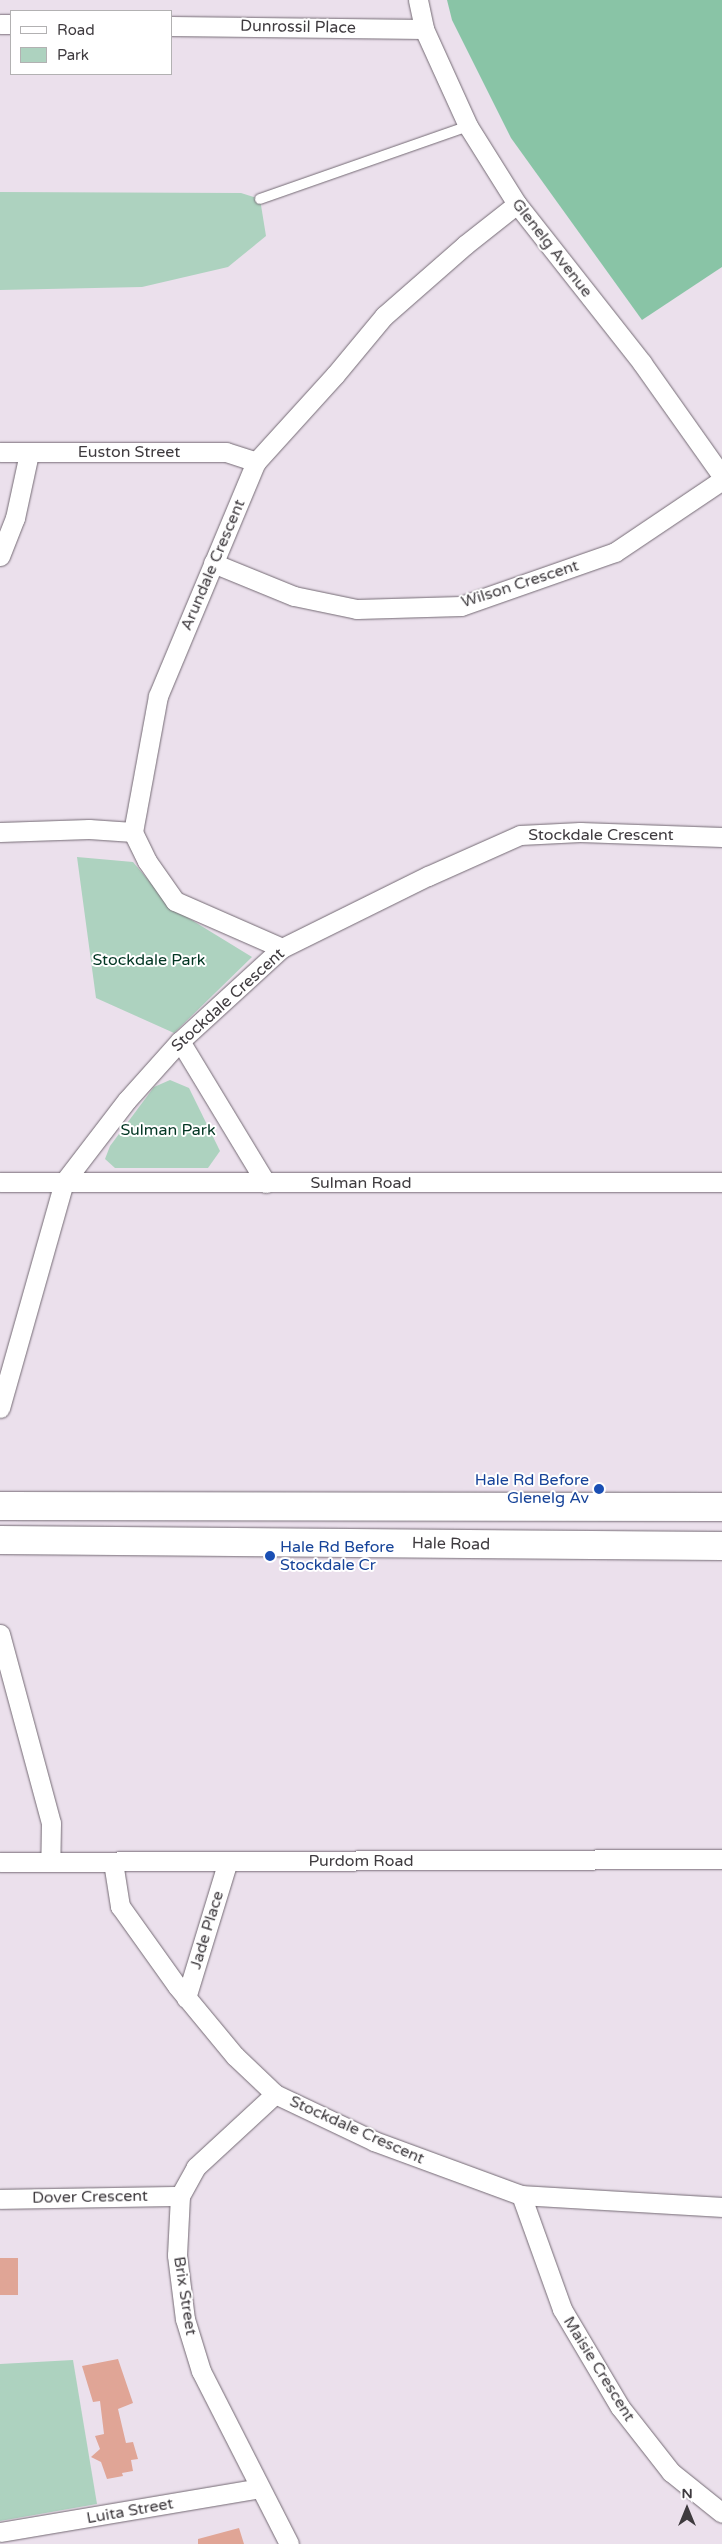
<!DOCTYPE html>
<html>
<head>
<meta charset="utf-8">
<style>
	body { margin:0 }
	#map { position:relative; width:722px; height:2544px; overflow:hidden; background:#ebe0ec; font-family:"Varela Round",sans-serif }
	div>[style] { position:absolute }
	.green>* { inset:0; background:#add2bf }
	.forest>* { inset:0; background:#89c4a6 }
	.building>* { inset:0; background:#e0a596; transform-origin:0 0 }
	.roads { filter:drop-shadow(0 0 1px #746a74) drop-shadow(0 0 1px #746a74) }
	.lane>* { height:10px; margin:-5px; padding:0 5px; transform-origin:5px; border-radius:5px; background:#fff }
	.street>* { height:19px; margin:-9.5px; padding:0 9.5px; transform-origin:9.5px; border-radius:9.5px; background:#fff }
	.primary>* { height:28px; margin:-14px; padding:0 14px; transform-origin:14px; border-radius:14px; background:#fff }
	.dots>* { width:14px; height:14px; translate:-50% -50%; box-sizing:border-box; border:2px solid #fff; border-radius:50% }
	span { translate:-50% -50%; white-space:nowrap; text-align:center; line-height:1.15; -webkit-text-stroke:4px #fff; paint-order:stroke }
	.street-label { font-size:16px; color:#3f3b3f }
	.park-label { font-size:16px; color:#023623 }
	.transit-label { font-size:16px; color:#164399 }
	.right { translate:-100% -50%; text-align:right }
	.left { translate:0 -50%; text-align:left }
	.legend { position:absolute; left:10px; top:10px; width:162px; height:65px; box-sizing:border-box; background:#fff; border:1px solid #b2b1b2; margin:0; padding:6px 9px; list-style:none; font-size:15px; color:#3f3b3f }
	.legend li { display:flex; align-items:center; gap:10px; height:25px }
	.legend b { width:25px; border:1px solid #b2b1b2 }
	.north { position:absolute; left:662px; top:2484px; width:50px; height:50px; -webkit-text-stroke:4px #fff; paint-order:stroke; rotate:0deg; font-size:14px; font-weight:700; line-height:20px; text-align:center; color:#3f3b3f }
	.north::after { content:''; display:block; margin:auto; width:18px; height:22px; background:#3f3b3f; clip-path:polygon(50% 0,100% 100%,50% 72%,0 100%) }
</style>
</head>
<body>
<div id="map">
	<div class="green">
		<i style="clip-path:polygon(0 192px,241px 193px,260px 199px,266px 236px,228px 267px,142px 287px,0 290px)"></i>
		<i style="clip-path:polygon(77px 857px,133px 862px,172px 908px,252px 957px,174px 1033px,96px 998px)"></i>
		<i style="clip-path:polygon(170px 1080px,189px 1088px,220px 1151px,208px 1168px,115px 1168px,105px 1159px,110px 1146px,154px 1087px)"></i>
		<i style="clip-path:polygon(73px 2360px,97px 2504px,0 2521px,0 2364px)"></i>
	</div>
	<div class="forest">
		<i style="clip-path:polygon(447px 0,722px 0,722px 267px,642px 320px,511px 138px,452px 20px)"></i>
	</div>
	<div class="building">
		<i style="left:0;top:2258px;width:18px;height:37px"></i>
		<i style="clip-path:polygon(118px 2359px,133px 2403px,118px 2409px,126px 2443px,133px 2442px,138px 2459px,131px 2460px,133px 2471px,122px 2473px,123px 2476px,107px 2479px,101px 2462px,91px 2457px,100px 2449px,95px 2436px,104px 2434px,100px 2401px,93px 2402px,82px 2366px)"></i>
		<i style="clip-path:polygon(239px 2528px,244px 2544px,198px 2544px,198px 2539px)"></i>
	</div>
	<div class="roads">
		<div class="lane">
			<i style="left:260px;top:199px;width:220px;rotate:-19.3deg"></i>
		</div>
		<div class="street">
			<i style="left:418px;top:0;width:30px;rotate:78deg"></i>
			<i style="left:424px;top:29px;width:107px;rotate:65.6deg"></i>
			<i style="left:468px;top:126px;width:92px;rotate:57.9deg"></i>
			<i style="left:517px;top:204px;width:202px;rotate:51.8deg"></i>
			<i style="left:642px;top:363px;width:138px;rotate:54.7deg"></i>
			<i style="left:0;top:24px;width:11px"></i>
			<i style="left:171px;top:26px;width:253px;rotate:0.7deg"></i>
			<i style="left:0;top:452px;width:226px"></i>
			<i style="left:226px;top:452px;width:32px;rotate:18deg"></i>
			<i style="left:0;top:556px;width:41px;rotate:-68.5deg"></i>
			<i style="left:15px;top:518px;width:66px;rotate:-77.8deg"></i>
			<i style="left:213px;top:563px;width:87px;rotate:22.2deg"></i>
			<i style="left:294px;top:596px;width:64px;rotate:11.7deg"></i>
			<i style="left:357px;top:609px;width:104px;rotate:-1.7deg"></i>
			<i style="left:461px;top:606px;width:163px;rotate:-19.3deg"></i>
			<i style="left:615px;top:552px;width:129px;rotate:-33.9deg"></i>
			<i style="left:0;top:832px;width:89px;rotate:-1.9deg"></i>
			<i style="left:89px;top:829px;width:44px;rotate:3.9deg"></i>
			<i style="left:282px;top:948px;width:117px;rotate:-156.3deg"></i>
			<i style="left:175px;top:901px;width:49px;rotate:-125deg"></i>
			<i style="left:147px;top:861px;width:32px;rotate:-116deg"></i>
			<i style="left:133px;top:832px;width:138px;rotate:-79.6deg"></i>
			<i style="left:158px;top:696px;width:254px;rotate:-67.3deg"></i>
			<i style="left:256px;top:462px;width:118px;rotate:-47.8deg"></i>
			<i style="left:335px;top:375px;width:77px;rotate:-50.3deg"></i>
			<i style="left:384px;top:316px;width:108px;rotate:-41.2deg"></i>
			<i style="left:465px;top:245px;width:66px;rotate:-38.3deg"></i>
			<i style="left:180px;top:1041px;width:166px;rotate:58.8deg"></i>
			<i style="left:0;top:1182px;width:722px"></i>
			<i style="left:0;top:1408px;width:235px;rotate:-74.2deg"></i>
			<i style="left:64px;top:1182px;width:103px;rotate:-52.5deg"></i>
			<i style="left:127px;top:1100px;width:79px;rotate:-48.1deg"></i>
			<i style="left:180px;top:1041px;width:138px;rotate:-42.4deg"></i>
			<i style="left:282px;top:948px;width:163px;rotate:-26.3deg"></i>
			<i style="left:428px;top:876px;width:101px;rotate:-24deg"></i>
			<i style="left:520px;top:835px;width:60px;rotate:-2.9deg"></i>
			<i style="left:580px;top:832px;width:142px;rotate:2deg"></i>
			<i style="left:0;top:1634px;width:196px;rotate:74.9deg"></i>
			<i style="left:51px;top:1823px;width:39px;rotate:91deg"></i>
			<i style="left:0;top:1862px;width:722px;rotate:-0.24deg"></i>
			<i style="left:113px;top:1862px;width:45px;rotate:81deg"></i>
			<i style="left:120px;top:1906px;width:98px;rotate:54.5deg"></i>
			<i style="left:177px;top:1986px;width:91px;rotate:50.4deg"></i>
			<i style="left:235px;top:2056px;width:55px;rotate:43.5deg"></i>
			<i style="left:275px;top:2094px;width:110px;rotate:25.4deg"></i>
			<i style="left:374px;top:2141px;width:157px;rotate:20.2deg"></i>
			<i style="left:521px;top:2195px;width:201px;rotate:3.4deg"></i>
			<i style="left:186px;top:1998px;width:143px;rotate:-73deg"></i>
			<i style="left:275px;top:2094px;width:108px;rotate:137.3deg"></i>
			<i style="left:196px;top:2167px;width:33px;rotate:119deg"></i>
			<i style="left:180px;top:2196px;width:59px;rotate:92.9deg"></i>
			<i style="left:177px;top:2255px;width:64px;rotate:82.9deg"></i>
			<i style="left:185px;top:2319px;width:54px;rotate:72.9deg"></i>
			<i style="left:201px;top:2371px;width:194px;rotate:63deg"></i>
			<i style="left:521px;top:2195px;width:121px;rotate:70.2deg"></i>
			<i style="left:562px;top:2309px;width:114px;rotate:59.4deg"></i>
			<i style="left:620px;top:2407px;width:83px;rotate:51.9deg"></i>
			<i style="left:671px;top:2472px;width:65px;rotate:38.8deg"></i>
			<i style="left:0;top:2199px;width:180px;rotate:-1deg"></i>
			<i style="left:0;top:2532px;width:263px;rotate:-9.6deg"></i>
		</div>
		<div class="primary">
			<i style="left:0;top:1506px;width:722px;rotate:0.08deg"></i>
			<i style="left:0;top:1540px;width:722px;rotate:0.48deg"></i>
		</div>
	</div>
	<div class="dots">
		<i style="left:599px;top:1489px;background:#1a4fb4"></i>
		<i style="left:270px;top:1556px;background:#1a4fb4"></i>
	</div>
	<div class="street-label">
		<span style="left:298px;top:27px;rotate:1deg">Dunrossil Place</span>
		<span style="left:552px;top:248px;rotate:52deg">Glenelg Avenue</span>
		<span style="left:129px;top:452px">Euston Street</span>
		<span style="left:213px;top:565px;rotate:-67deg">Arundale Crescent</span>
		<span style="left:520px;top:584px;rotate:-18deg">Wilson Crescent</span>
		<span style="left:601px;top:835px">Stockdale Crescent</span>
		<span style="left:228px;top:1000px;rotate:-42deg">Stockdale Crescent</span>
		<span style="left:361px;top:1183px">Sulman Road</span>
		<span style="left:451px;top:1544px;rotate:1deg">Hale Road</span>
		<span style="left:361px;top:1861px">Purdom Road</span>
		<span style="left:207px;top:1930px;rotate:-73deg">Jade Place</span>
		<span style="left:357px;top:2130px;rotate:24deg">Stockdale Crescent</span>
		<span style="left:90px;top:2197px;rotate:-1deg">Dover Crescent</span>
		<span style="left:185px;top:2296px;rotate:81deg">Brix Street</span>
		<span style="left:599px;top:2369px;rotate:58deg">Maisie Crescent</span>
		<span style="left:130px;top:2511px;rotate:-10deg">Luita Street</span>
	</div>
	<div class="park-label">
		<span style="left:149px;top:960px">Stockdale Park</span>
		<span style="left:168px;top:1130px">Sulman Park</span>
	</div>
	<div class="transit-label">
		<span class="right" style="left:589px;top:1489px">Hale Rd Before<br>Glenelg Av</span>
		<span class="left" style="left:280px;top:1556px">Hale Rd Before<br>Stockdale Cr</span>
	</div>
	<ul class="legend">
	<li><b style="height:6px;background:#fff"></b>Road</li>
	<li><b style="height:14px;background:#add2bf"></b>Park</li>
	</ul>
	<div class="north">N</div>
</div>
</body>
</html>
